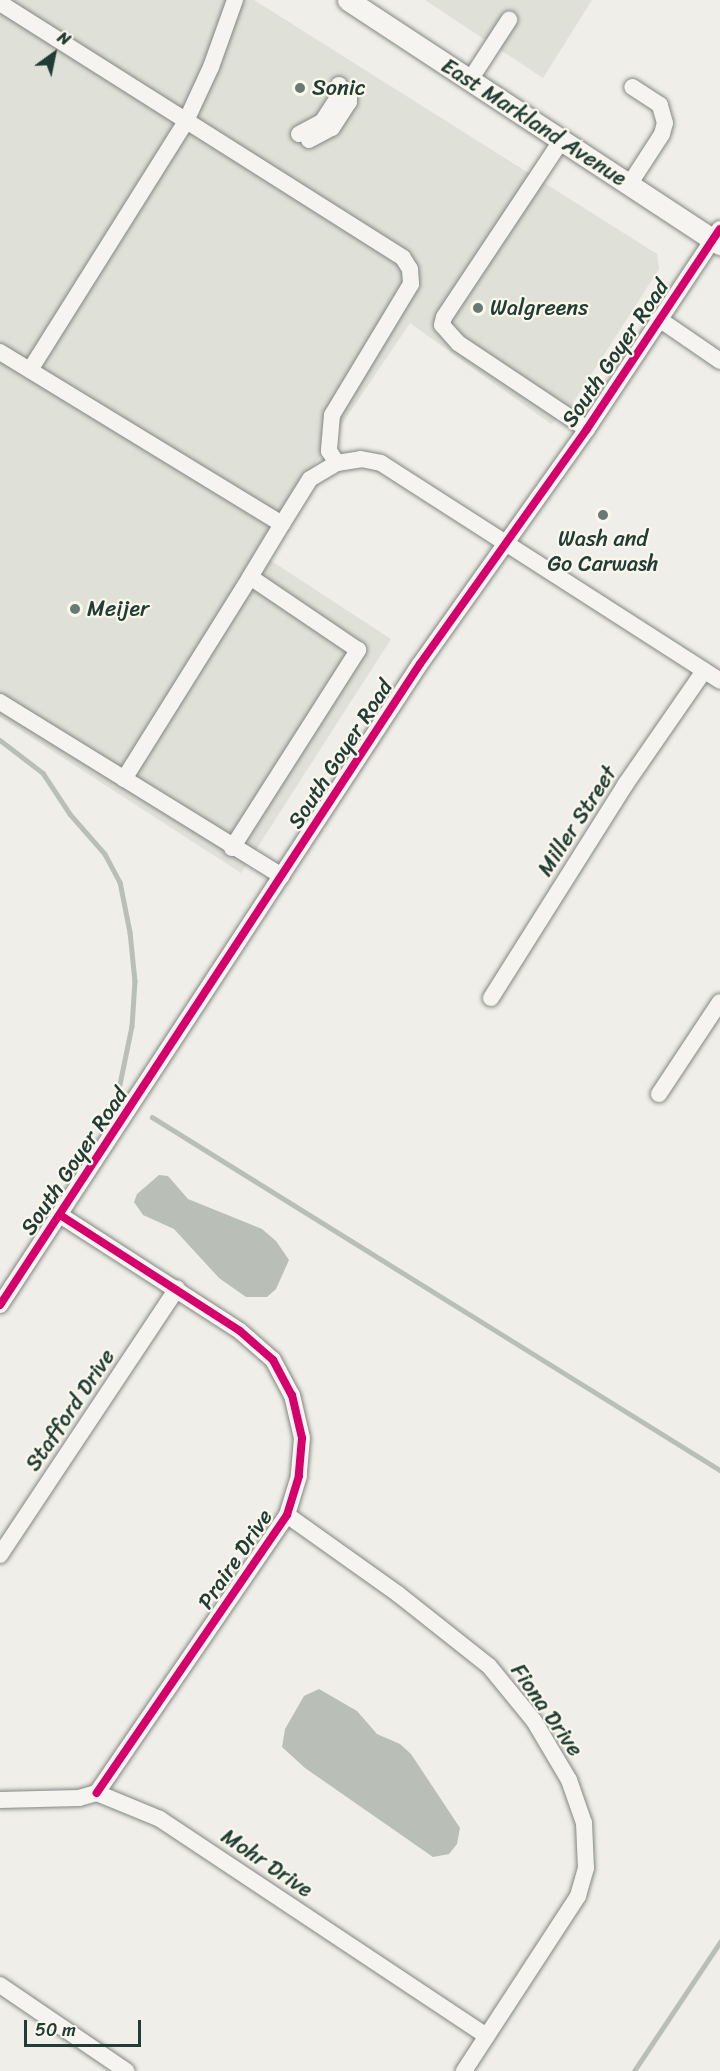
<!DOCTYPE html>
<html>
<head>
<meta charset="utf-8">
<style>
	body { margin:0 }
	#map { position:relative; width:720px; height:2071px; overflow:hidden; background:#efeee8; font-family:Sriracha,sans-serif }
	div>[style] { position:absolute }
	.built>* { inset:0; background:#dfe0d7 }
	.water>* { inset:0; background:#b9bfb6 }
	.stream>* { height:4.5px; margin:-2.25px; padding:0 2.25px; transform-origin:2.25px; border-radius:2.25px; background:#b9bfb6 }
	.roads { filter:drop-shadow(0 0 2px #828783) drop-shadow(0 0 2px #828783) }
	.minor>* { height:16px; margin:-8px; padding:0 8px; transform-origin:8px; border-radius:8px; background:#f5f4f0 }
	.major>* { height:21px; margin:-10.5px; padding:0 10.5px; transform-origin:10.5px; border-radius:10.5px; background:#f5f4f0 }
	.cycleway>* { height:8px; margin:-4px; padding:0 4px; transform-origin:4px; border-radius:4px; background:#d6006c }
	.dots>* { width:16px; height:16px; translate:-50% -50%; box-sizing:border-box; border:3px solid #fbf7ec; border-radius:50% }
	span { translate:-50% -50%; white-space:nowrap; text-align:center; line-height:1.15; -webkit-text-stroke:4.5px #fbf7ec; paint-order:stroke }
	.poi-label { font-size:22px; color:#1f3d34 }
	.left { translate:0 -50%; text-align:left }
	.street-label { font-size:22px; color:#1f3d34 }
	.north { position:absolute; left:24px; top:24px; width:60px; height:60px; -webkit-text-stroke:4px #fbf7ec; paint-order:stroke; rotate:33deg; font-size:16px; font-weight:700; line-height:24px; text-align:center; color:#1f3d34 }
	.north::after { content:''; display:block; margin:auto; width:21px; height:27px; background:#1f3d34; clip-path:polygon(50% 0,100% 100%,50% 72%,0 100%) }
	.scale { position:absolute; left:24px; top:2020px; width:117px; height:27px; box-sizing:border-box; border:3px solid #1f3d34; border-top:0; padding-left:8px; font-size:18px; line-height:21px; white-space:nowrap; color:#1f3d34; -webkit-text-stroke:4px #fbf7ec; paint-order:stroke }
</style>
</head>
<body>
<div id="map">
	<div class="built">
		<i style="clip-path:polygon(0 0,254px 0,657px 254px,659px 269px,571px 406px,551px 424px,410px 323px,256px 551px,391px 639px,241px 873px,0 717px)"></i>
		<i style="clip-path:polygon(425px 0,592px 0,543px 78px)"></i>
	</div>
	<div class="water">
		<i style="clip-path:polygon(159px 1175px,168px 1176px,188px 1199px,262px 1229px,276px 1241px,289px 1260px,276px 1289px,267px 1297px,246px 1297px,219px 1278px,174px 1229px,143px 1215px,134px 1202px,137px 1194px)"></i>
		<i style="clip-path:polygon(319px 1689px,357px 1711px,377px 1734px,400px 1744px,411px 1754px,460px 1828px,457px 1844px,449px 1854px,433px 1857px,305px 1768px,282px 1747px,285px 1729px,304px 1696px)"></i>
	</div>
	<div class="stream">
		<i style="left:0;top:740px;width:54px;rotate:37.5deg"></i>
		<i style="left:43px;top:773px;width:49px;rotate:56.6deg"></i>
		<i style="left:70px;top:814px;width:53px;rotate:48.8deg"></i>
		<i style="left:105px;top:854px;width:32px;rotate:62deg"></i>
		<i style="left:120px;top:882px;width:51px;rotate:78.7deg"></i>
		<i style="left:130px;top:932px;width:49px;rotate:84.2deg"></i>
		<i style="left:135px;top:981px;width:45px;rotate:93.8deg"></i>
		<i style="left:132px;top:1026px;width:69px;rotate:101.6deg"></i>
		<i style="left:152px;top:1117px;width:669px;rotate:31.86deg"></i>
		<i style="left:634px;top:2071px;width:155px;rotate:-56.3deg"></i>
	</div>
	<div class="roads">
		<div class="minor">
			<i style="left:0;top:3px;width:477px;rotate:32.3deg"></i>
			<i style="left:403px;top:258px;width:13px;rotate:58deg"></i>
			<i style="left:410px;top:269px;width:15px;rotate:86deg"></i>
			<i style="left:411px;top:284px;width:153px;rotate:121.1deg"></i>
			<i style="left:332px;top:415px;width:36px;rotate:95deg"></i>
			<i style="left:329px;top:451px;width:14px;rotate:56deg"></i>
			<i style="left:470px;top:80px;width:72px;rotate:-57deg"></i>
			<i style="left:299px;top:134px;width:26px;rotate:-28deg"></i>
			<i style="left:322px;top:122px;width:31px;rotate:-57deg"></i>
			<i style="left:339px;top:96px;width:11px;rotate:-90deg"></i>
			<i style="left:309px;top:140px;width:26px;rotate:-28deg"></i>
			<i style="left:332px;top:128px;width:31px;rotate:-57deg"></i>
			<i style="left:349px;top:102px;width:10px;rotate:-90deg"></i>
			<i style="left:561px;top:141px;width:211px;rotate:123.6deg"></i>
			<i style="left:444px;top:317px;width:8px;rotate:104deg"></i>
			<i style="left:442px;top:325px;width:24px;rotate:48deg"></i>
			<i style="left:458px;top:343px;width:155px;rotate:33.7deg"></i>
			<i style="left:629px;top:185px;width:61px;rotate:-57.1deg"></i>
			<i style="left:662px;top:134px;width:11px;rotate:-75deg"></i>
			<i style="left:665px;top:123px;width:19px;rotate:-106deg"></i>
			<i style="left:660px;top:105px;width:33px;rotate:-147deg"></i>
			<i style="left:659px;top:319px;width:74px;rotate:34.5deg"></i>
			<i style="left:0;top:352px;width:330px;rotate:31.4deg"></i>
			<i style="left:282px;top:524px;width:53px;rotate:-58.1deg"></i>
			<i style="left:310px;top:479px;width:31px;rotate:-31deg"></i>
			<i style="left:337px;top:463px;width:24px;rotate:-9deg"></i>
			<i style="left:361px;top:459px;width:20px;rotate:11deg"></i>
			<i style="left:381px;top:463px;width:403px;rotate:32.7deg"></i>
			<i style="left:30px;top:370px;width:294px;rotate:-57.9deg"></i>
			<i style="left:186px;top:121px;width:60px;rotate:-65.2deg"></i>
			<i style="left:211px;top:67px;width:71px;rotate:-70.3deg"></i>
			<i style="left:0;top:702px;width:331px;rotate:31.7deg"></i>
			<i style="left:124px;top:779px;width:238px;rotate:-58deg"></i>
			<i style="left:232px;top:848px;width:235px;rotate:-57.5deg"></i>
			<i style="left:358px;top:650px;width:130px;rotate:-145.9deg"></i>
			<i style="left:250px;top:577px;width:62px;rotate:-58.9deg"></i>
			<i style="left:491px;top:998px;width:252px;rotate:-57.8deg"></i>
			<i style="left:625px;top:785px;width:139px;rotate:-55.3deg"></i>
			<i style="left:659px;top:1094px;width:110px;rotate:-56.5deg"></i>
			<i style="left:60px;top:1215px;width:214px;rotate:32.8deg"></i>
			<i style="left:240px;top:1331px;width:44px;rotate:41.3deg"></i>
			<i style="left:273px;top:1360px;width:40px;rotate:62deg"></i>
			<i style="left:292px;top:1395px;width:44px;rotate:76.9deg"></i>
			<i style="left:302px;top:1438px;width:38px;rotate:95deg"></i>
			<i style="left:299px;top:1476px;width:41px;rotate:107.1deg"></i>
			<i style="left:287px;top:1515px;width:337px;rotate:124.4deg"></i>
			<i style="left:0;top:1305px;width:766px;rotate:-56.77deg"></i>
			<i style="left:420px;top:664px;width:288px;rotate:-54.6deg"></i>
			<i style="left:587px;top:429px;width:240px;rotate:-56.4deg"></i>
			<i style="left:287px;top:1515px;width:136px;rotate:35.4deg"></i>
			<i style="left:398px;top:1594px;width:116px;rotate:38.4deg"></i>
			<i style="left:489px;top:1666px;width:71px;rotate:50.7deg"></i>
			<i style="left:534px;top:1721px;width:69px;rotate:59.3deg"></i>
			<i style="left:569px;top:1780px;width:46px;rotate:70.8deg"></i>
			<i style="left:584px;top:1823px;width:45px;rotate:87.5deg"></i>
			<i style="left:586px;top:1868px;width:29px;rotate:106deg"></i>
			<i style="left:578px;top:1896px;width:209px;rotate:123.1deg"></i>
			<i style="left:0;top:1555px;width:320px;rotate:-56.4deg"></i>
			<i style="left:0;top:1800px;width:79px;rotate:-1.5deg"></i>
			<i style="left:79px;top:1798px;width:19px;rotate:-16deg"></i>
			<i style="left:97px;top:1793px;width:68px;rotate:22.4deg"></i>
			<i style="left:160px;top:1819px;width:392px;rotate:33.6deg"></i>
			<i style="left:0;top:1985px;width:153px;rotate:34.3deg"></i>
		</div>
		<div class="major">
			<i style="left:348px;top:0;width:445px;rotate:33.3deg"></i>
		</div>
	</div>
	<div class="cycleway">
		<i style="left:60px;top:1215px;width:214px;rotate:32.8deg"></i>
		<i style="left:240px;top:1331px;width:44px;rotate:41.3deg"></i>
		<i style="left:273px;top:1360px;width:40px;rotate:62deg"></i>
		<i style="left:292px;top:1395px;width:44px;rotate:76.9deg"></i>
		<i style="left:302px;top:1438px;width:38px;rotate:95deg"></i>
		<i style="left:299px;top:1476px;width:41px;rotate:107.1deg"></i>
		<i style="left:287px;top:1515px;width:337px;rotate:124.4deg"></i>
		<i style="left:0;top:1305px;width:766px;rotate:-56.77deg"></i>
		<i style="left:420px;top:664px;width:288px;rotate:-54.6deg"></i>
		<i style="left:587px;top:429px;width:240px;rotate:-56.4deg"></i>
	</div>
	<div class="dots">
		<i style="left:300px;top:88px;background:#687b73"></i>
		<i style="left:478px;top:308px;background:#687b73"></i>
		<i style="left:603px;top:515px;background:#687b73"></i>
		<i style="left:75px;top:609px;background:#687b73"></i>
	</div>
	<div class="poi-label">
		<span class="left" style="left:312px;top:88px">Sonic</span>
		<span class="left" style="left:490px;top:308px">Walgreens</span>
		<span style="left:603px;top:551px">Wash and<br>Go Carwash</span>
		<span class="left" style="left:87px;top:609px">Meijer</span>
	</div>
	<div class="street-label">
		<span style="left:534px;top:122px;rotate:33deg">East Markland Avenue</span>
		<span style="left:615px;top:353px;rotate:-56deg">South Goyer Road</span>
		<span style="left:340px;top:754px;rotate:-57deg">South Goyer Road</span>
		<span style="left:577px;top:821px;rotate:-57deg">Miller Street</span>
		<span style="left:74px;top:1161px;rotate:-56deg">South Goyer Road</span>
		<span style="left:70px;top:1410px;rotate:-56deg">Stafford Drive</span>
		<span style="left:235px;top:1559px;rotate:-56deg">Praire Drive</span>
		<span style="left:547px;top:1710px;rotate:55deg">Fiona Drive</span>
		<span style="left:267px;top:1863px;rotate:34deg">Mohr Drive</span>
	</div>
	<div class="north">N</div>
	<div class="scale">50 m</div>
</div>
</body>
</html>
